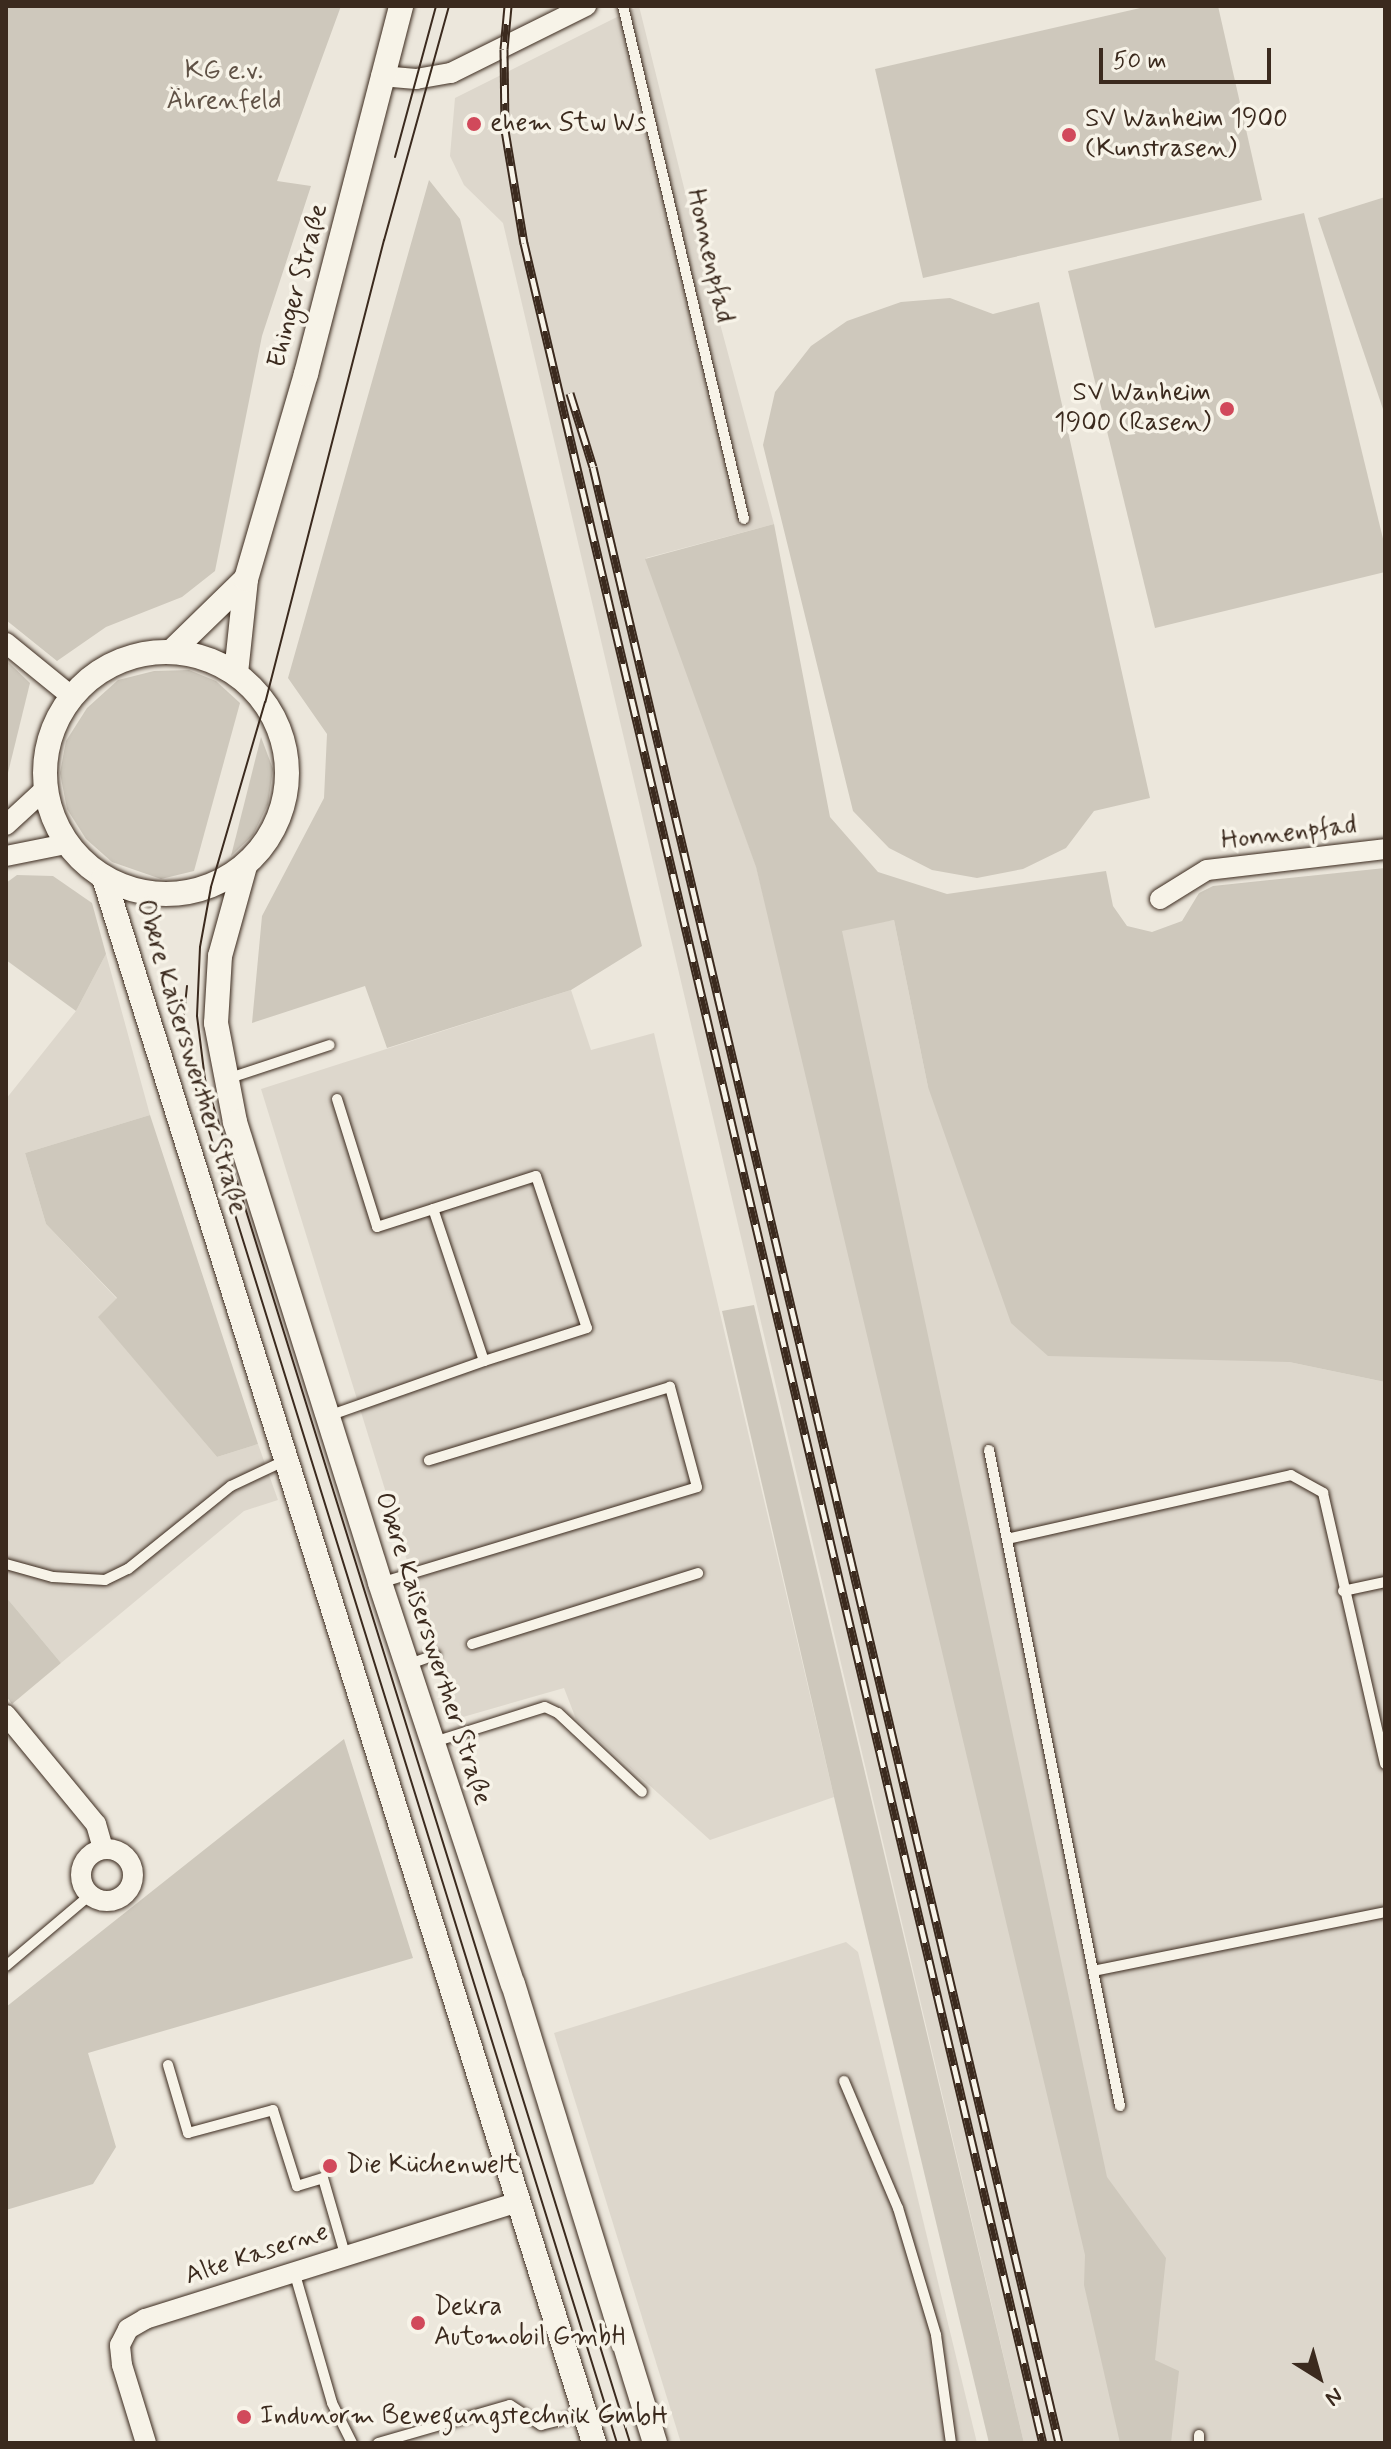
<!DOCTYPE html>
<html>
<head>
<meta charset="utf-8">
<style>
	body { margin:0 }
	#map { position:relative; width:1391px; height:2449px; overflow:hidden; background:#ece7dc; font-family:Mynerve,sans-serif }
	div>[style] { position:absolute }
	.built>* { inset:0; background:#ddd7cc }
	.green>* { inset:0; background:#cec8bc }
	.roads { filter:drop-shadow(0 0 2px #3b2a1e) drop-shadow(0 0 2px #3b2a1e) }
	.service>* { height:10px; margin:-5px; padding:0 5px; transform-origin:5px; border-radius:5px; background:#f7f3e8 }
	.minor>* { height:20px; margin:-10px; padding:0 10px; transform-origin:10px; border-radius:10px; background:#f7f3e8 }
	.minor>.ring { margin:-10px; padding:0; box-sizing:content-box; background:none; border:20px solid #f7f3e8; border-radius:50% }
	.tertiary>* { height:24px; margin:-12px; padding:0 12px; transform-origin:12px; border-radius:12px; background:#f7f3e8 }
	.tertiary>.ring { margin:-12px; padding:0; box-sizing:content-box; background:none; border:24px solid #f7f3e8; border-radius:50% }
	.tram>* { height:2px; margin:-1px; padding:0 1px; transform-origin:1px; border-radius:1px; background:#3b2a1e }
	.rail>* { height:9px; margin-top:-4.5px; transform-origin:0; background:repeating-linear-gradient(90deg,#f7f3e8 0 18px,#3b2a1e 0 36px); box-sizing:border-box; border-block:2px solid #3b2a1e }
	.dots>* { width:22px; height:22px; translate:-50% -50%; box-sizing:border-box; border:4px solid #f7f3e8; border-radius:50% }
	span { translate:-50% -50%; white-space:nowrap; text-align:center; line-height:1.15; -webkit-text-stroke:7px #f7f3e8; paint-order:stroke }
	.park-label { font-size:26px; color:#605246 }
	.poi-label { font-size:26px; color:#3b2a1e }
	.left { translate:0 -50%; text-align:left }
	.right { translate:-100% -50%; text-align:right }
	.street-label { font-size:26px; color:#3b2a1e }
	.frame { position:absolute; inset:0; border:8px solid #3b2a1e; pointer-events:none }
	.north { position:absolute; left:1279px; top:2337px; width:80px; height:80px; -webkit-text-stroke:6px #f7f3e8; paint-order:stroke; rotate:143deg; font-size:22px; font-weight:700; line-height:32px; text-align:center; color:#3b2a1e }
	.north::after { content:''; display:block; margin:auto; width:28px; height:36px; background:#3b2a1e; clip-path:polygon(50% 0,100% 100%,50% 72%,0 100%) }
	.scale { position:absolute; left:1099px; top:48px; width:172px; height:36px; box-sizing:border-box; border:4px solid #3b2a1e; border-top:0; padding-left:10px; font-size:24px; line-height:28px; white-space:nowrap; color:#3b2a1e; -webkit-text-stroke:6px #f7f3e8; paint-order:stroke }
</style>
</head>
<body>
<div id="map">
	<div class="built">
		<i style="clip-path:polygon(639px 6px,691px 216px,774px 524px,646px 558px,756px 866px,774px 939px,894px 920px,928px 1087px,1289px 1362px,1385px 1382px,1385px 2443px,1024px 2443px,503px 223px,464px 185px,450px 156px,455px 98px)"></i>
		<i style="clip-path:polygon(106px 954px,150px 1115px,25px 1153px,46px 1224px,117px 1299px,99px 1317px,217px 1457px,258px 1444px,278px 1500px,244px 1511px,61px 1663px,6px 1597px,6px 1099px,76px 1011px)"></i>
		<i style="clip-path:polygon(571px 990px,591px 1050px,654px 1033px,834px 1797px,710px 1840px,576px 1719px,564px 1688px,456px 1719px,261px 1089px)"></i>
		<i style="clip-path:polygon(846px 1942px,858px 1952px,977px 2443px,681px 2443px,554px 2033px)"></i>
	</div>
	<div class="green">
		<i style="clip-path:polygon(6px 6px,341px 6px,277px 181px,311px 186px,262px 336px,215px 571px,182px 597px,106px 627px,57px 661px,6px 620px)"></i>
		<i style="clip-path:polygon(1149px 6px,1218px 6px,1262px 200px,923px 278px,875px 69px)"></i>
		<i style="clip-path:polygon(429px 180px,460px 219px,642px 946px,571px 990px,387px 1048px,365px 986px,252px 1023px,262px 916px,324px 798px,327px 734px,288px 678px)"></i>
		<i style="clip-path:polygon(1385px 197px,1385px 415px,1318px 218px)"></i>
		<i style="clip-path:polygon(1304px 213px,1385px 547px,1385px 572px,1155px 628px,1068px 271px)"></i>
		<i style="clip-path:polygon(950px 298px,993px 314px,1039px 302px,1150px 798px,1094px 811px,1066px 848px,1023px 869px,977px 878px,932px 870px,889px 848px,853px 811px,763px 445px,775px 392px,811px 346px,847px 321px,901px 302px)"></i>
		<i style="clip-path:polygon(774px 524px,830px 817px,878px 872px,947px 894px,1106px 871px,1113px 906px,1127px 926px,1152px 932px,1182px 921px,1199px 893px,1213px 886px,1385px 868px,1385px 1382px,1289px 1362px,1048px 1356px,1011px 1323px,928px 1087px,894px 920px,842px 931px,1107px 2177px,1166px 2258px,1155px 2360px,1179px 2371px,1171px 2443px,1120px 2443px,1084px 2285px,1085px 2255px,756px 867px,645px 559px)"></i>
		<i style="clip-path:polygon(6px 660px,30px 683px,6px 781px)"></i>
		<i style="clip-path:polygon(189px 670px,216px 681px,240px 703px,194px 871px,161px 879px,112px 862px,86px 839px,67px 809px,60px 773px,66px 741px,87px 708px,118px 680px,154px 671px)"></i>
		<i style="clip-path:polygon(261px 737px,273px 769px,268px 804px,253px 835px,231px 856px)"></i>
		<i style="clip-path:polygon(17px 875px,53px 876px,92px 903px,106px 954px,76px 1011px,6px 960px,6px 883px)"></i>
		<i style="clip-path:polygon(150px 1115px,258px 1444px,217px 1457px,98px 1317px,117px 1298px,46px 1224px,25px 1153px)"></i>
		<i style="clip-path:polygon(754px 1305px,1024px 2443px,989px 2443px,834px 1797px,722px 1311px)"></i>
		<i style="clip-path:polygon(6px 1597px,61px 1663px,12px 1704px,6px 1696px)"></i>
		<i style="clip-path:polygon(344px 1739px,413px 1958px,88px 2053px,116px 2147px,93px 2184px,6px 2210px,6px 2007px)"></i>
	</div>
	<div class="roads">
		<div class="service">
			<i style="left:623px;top:6px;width:527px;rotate:76.73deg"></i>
			<i style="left:227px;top:1079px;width:108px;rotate:-18.3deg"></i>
			<i style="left:337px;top:1099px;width:134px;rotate:72.6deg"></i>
			<i style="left:377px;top:1227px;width:59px;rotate:-17.8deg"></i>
			<i style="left:328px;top:1416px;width:165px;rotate:-19.4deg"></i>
			<i style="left:484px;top:1361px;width:160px;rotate:-108.5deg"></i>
			<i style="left:433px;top:1209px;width:108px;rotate:-17.8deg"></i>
			<i style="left:536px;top:1176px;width:160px;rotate:71.5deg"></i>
			<i style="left:587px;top:1328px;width:108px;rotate:162.2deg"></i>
			<i style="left:989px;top:1450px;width:669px;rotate:78.71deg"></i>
			<i style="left:1007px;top:1539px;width:291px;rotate:-12.7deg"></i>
			<i style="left:1291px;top:1475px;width:37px;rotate:29deg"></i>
			<i style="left:1323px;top:1493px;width:278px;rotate:77.1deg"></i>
			<i style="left:6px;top:1564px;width:49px;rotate:15.5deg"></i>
			<i style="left:53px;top:1577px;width:52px;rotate:3.3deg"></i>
			<i style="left:105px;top:1580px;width:25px;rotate:-26deg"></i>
			<i style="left:128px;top:1569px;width:132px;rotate:-38.9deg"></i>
			<i style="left:231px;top:1486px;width:61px;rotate:-25.3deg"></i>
			<i style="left:380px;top:1583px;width:331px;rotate:-16.8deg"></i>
			<i style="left:697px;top:1487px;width:104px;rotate:-105.1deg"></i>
			<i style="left:670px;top:1387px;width:252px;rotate:163.1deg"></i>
			<i style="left:1343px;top:1591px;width:43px;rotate:-12.1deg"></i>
			<i style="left:472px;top:1644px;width:237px;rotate:-17.4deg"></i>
			<i style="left:407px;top:1665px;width:30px;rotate:-20deg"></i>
			<i style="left:434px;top:1742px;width:116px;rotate:-17.5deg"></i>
			<i style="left:545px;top:1707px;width:14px;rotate:25deg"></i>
			<i style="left:558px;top:1713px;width:115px;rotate:43.2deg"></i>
			<i style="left:6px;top:1966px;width:110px;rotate:-40.2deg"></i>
			<i style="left:1093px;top:1971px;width:298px;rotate:-11.4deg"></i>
			<i style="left:168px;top:2065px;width:71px;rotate:73.6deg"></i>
			<i style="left:188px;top:2133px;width:88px;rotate:-15.1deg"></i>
			<i style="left:273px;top:2110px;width:80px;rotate:72.5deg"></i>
			<i style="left:297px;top:2186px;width:27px;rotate:-17deg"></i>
			<i style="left:323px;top:2178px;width:79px;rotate:73.9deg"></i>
			<i style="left:844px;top:2081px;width:138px;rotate:67deg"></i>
			<i style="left:898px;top:2208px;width:133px;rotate:73.3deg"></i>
			<i style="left:936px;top:2335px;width:109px;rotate:82.1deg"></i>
			<i style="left:294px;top:2271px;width:137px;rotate:73.9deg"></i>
			<i style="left:332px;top:2403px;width:45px;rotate:63.4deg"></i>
			<i style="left:1199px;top:2435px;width:8px;rotate:90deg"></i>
			<i style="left:378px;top:2443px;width:137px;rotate:-16.1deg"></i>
			<i style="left:510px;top:2405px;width:37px;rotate:33deg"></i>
			<i style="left:541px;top:2425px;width:45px;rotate:-14deg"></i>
		</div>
		<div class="minor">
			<i style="left:381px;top:76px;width:35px;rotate:5deg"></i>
			<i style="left:416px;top:79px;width:36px;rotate:-10deg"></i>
			<i style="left:451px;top:73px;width:151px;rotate:-26.4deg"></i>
			<i style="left:6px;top:643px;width:84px;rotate:39.2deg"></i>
			<i style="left:6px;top:825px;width:53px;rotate:-42.7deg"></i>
			<i style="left:6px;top:856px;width:61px;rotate:-11.3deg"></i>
			<i style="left:1160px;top:899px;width:55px;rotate:-31.7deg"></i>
			<i style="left:1207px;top:870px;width:179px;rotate:-6.7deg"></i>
			<i style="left:6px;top:1715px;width:141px;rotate:50.5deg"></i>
			<i style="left:96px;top:1824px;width:26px;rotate:74deg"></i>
			<i class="ring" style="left:81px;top:1849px;width:32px;height:32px"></i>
			<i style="left:146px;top:2443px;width:82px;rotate:-107.1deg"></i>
			<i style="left:122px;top:2365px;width:20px;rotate:-96deg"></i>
			<i style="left:120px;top:2345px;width:18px;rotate:-63deg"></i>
			<i style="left:128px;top:2329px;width:20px;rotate:-30deg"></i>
			<i style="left:145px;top:2319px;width:392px;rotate:-17.4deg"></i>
		</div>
		<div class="tertiary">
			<i style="left:172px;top:651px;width:103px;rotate:-44.2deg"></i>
			<i class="ring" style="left:45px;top:652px;width:218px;height:218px"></i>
			<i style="left:236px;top:673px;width:95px;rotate:-83.9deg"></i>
			<i style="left:246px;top:579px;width:214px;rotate:-73.7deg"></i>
			<i style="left:306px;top:374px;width:380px;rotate:-75.5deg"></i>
			<i style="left:245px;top:866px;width:93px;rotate:105.5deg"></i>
			<i style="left:220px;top:956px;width:67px;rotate:93.4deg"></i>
			<i style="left:216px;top:1023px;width:101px;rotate:79.1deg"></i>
			<i style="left:235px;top:1122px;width:483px;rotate:72.5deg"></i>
			<i style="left:380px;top:1583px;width:422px;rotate:71.7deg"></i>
			<i style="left:513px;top:1984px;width:480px;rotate:72.8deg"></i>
			<i style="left:104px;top:878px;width:1640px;rotate:72.61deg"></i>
		</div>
	</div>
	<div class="tram">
		<i style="left:449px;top:6px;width:243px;rotate:105.5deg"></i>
		<i style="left:384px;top:240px;width:477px;rotate:104.4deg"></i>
		<i style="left:265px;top:702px;width:193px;rotate:106.3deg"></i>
		<i style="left:211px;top:887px;width:61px;rotate:100.4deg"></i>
		<i style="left:200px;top:947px;width:69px;rotate:92.5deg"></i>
		<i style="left:197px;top:1016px;width:64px;rotate:82.8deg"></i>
		<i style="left:205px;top:1079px;width:1429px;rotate:72.69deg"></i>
		<i style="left:395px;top:157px;width:156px;rotate:-74.8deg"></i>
		<i style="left:187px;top:986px;width:31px;rotate:96deg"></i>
		<i style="left:184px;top:1017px;width:32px;rotate:81deg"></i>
		<i style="left:196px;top:1089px;width:1418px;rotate:72.73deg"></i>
	</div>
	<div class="rail">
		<i style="left:508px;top:6px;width:43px;rotate:95.3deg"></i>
		<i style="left:504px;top:49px;width:81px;rotate:89.3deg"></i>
		<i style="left:505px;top:130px;width:115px;rotate:80.5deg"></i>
		<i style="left:524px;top:243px;width:2260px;rotate:76.73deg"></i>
		<i style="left:570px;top:393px;width:77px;rotate:72.7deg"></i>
		<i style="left:593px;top:467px;width:2030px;rotate:76.73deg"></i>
	</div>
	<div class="dots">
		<i style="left:474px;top:124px;background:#d1495b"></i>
		<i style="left:1069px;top:135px;background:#d1495b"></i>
		<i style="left:1227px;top:409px;background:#d1495b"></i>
		<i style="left:330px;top:2166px;background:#d1495b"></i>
		<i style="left:418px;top:2323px;background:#d1495b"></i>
		<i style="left:244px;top:2417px;background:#d1495b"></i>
	</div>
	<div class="park-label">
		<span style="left:224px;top:87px">KG e.v.<br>Ährenfeld</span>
	</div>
	<div class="poi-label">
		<span class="left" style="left:1085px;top:135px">SV Wanheim 1900<br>(Kunstrasen)</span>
		<span class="left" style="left:490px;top:124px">ehem Stw Ws</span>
		<span class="right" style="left:1211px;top:409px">SV Wanheim<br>1900 (Rasen)</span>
		<span class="left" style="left:346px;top:2166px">Die Küchenwelt</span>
		<span class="left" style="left:434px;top:2323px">Dekra<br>Automobil GmbH</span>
		<span class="left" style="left:260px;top:2417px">Indunorm Bewegungstechnik GmbH</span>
	</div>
	<div class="street-label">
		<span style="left:709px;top:256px;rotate:77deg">Honnenpfad</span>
		<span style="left:299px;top:286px;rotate:-75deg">Ehinger Straße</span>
		<span style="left:1289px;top:834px;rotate:-7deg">Honnenpfad</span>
		<span style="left:190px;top:1057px;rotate:73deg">Obere Kaiserswerther Straße</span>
		<span style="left:432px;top:1649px;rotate:72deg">Obere Kaiserswerther Straße</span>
		<span style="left:257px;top:2255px;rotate:-18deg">Alte Kaserne</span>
	</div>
	<div class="frame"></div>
	<div class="north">N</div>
	<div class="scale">50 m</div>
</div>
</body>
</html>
